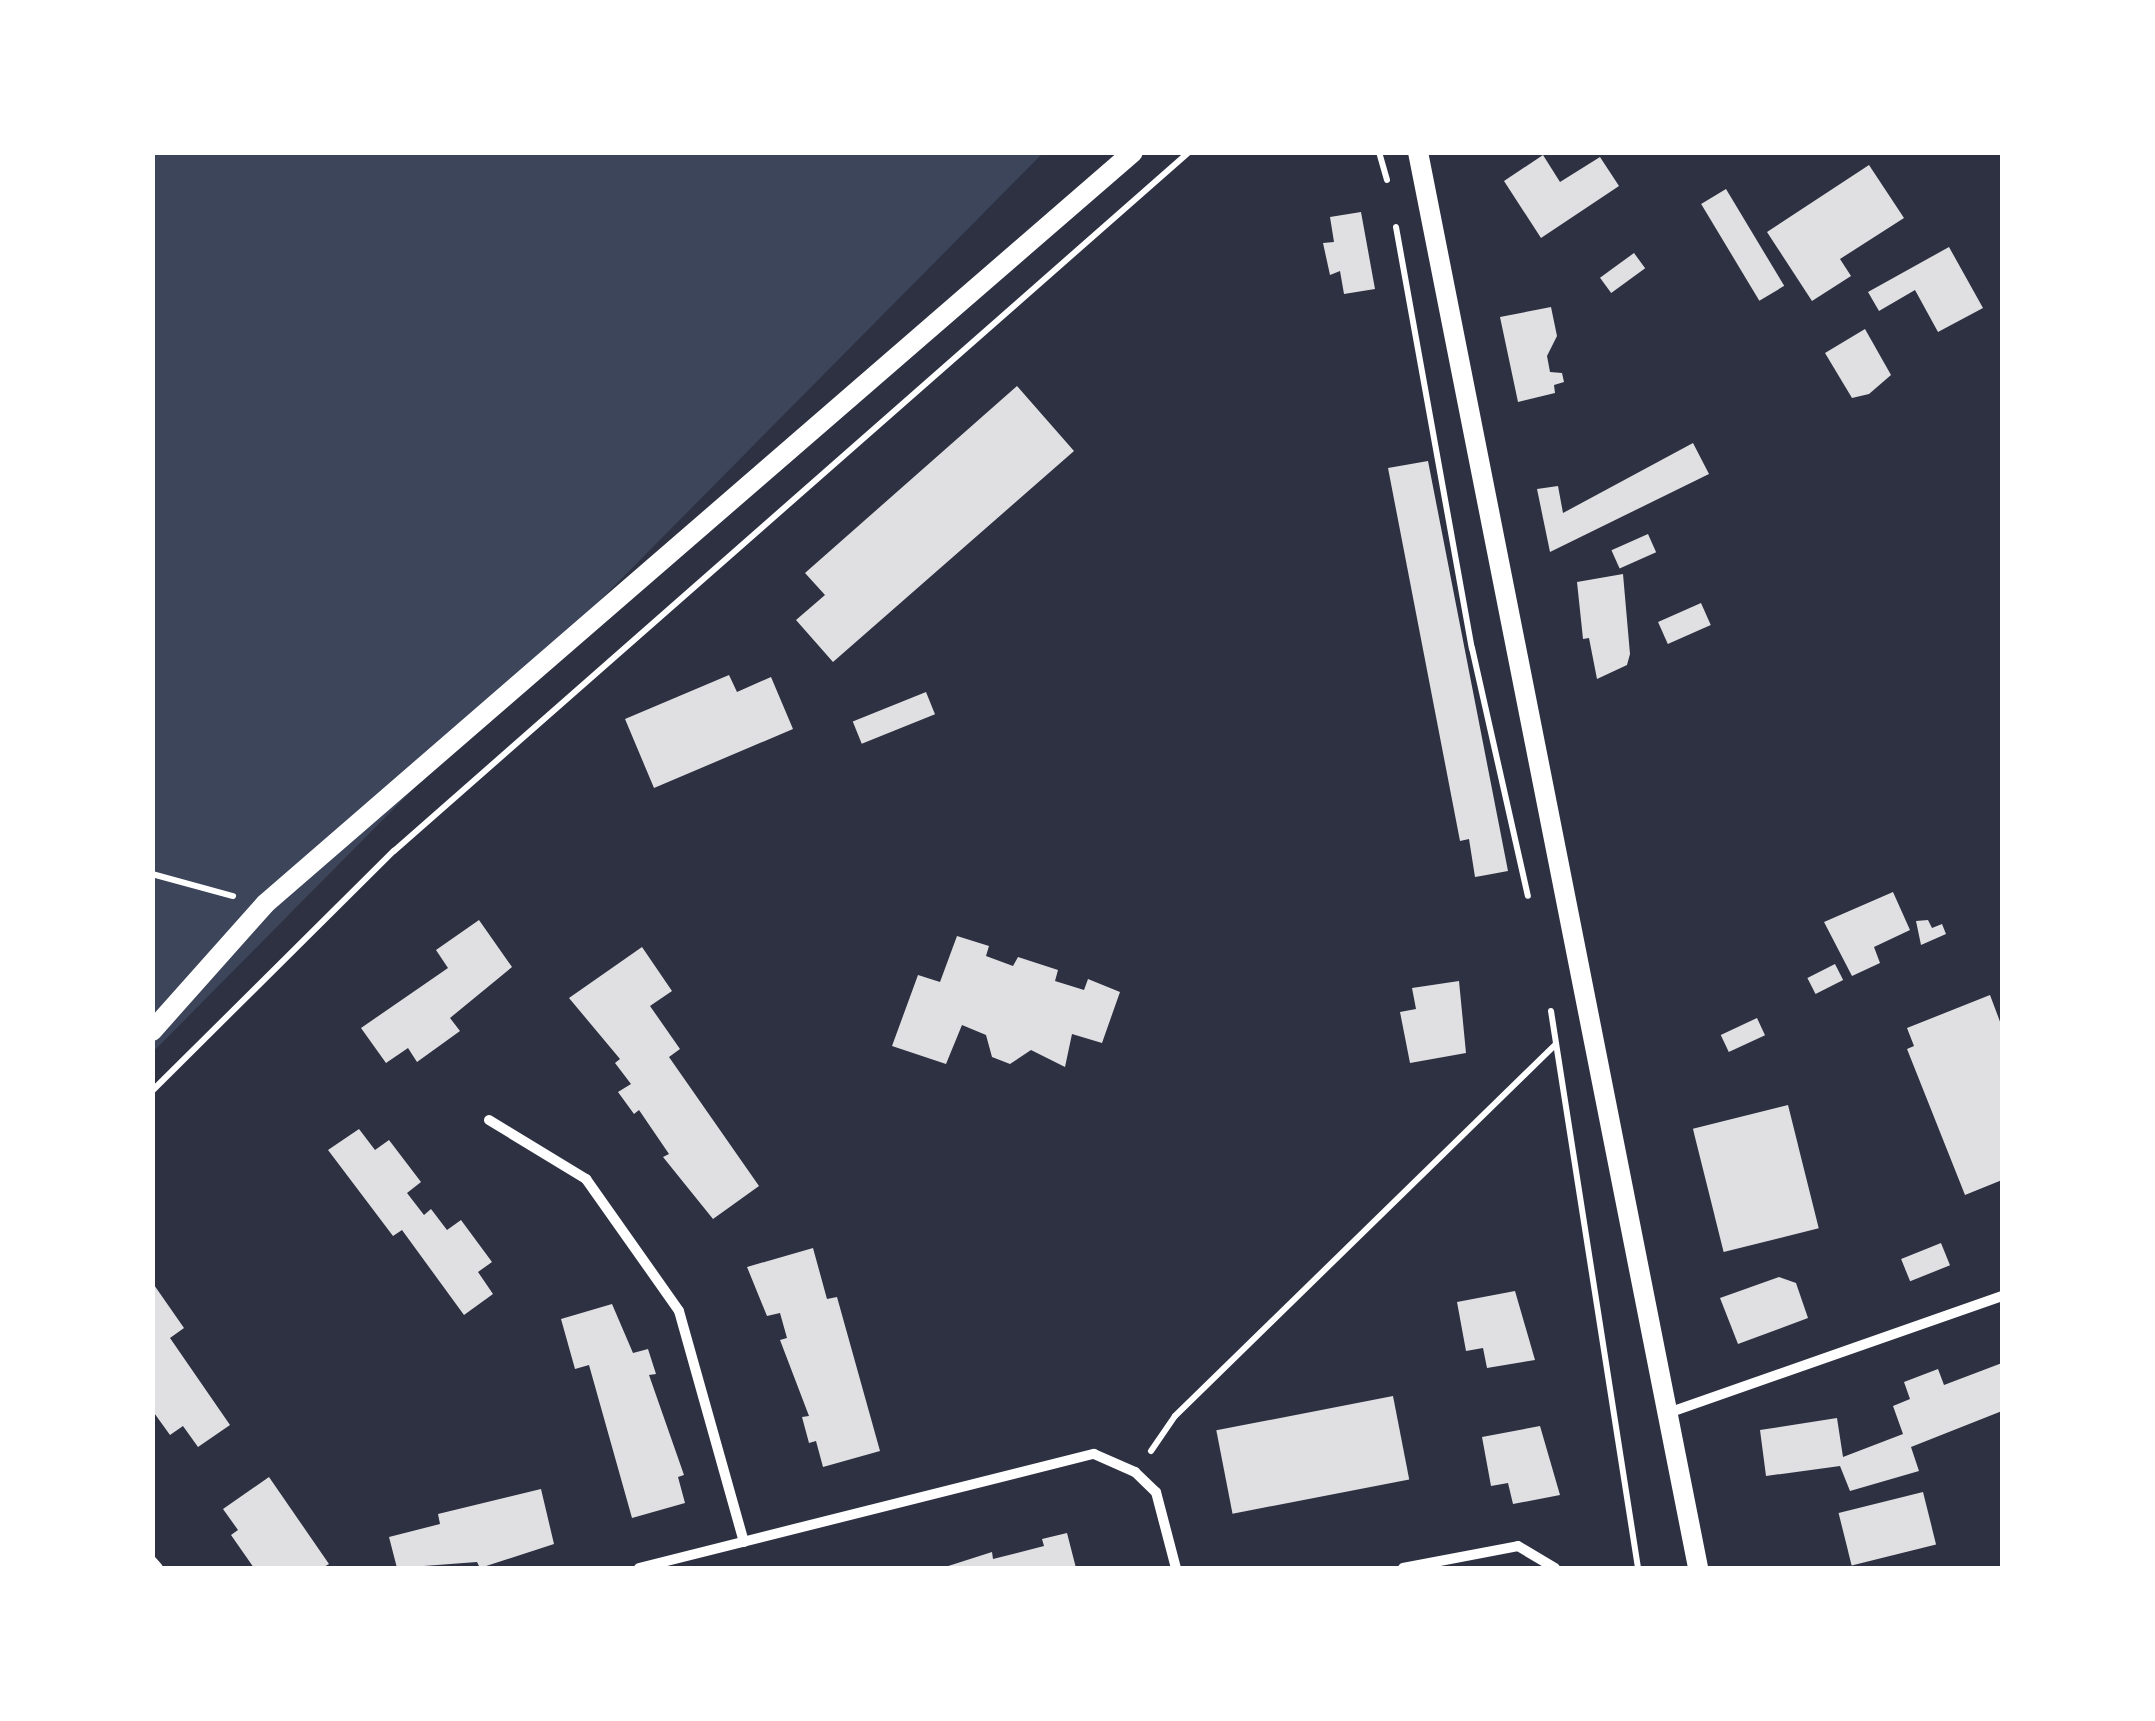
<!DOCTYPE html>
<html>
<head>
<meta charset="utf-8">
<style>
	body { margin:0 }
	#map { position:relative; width:2155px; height:1721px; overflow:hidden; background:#2d3142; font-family:"Golos Text",sans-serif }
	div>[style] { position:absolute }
	.green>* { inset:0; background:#3c4559 }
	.building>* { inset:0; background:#e0e0e3; transform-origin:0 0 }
	.path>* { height:6px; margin:-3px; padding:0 3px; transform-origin:3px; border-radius:3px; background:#fff }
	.minor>* { height:10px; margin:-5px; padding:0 5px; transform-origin:5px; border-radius:5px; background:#fff }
	.secondary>* { height:20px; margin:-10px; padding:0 10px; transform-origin:10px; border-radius:10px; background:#fff }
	span { translate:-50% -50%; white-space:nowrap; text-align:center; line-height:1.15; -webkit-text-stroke:8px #fff; paint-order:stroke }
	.frame { position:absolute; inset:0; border:155px solid #fff; pointer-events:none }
</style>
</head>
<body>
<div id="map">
	<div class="green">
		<i style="clip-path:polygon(153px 153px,1043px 153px,153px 1052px)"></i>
	</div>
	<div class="building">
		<i style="clip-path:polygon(1543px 155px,1560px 182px,1600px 157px,1619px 186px,1541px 238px,1504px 181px)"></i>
		<i style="clip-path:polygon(1869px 165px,1904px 218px,1840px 259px,1851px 276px,1812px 301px,1767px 232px)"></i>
		<i style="left:1726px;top:189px;width:113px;height:29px;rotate:59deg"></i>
		<i style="clip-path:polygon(1361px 212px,1375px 289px,1344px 294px,1340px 271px,1330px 275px,1323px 243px,1334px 242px,1330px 217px)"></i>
		<i style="clip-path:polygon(1949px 247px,1983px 308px,1938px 332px,1915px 290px,1879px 311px,1868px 292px)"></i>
		<i style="left:1634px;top:253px;width:19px;height:42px;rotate:54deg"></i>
		<i style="clip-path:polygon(1551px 307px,1557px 336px,1547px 356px,1550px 372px,1562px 373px,1564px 382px,1554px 385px,1555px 393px,1518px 402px,1500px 317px)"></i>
		<i style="clip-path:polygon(1865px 329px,1891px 375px,1869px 394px,1852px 398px,1825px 353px)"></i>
		<i style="clip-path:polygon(1017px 386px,1074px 451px,833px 662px,796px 620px,825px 595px,805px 573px)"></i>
		<i style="clip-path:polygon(1693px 443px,1709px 474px,1550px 552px,1537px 489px,1558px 486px,1563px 513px)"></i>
		<i style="clip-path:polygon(1428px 461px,1508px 871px,1481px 876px,1475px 877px,1469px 839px,1460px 841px,1388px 468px)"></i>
		<i style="left:1648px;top:534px;width:20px;height:40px;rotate:66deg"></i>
		<i style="clip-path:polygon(1623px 574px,1630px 654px,1627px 665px,1597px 679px,1589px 638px,1583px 639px,1577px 582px)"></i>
		<i style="left:1701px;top:603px;width:24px;height:47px;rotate:66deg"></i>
		<i style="clip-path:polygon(729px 675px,737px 692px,771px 677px,793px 729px,654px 788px,625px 719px)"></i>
		<i style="left:926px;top:692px;width:24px;height:79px;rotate:68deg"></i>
		<i style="clip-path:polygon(1893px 892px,1910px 930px,1874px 947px,1880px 963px,1852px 976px,1824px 922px)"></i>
		<i style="clip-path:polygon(479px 920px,512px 967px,450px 1018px,460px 1031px,417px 1062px,408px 1048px,386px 1063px,361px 1028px,448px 968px,436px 950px)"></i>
		<i style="clip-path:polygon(1928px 920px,1932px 928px,1942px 924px,1946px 934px,1921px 945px,1916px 921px)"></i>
		<i style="clip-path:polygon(957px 936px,989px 946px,986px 956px,1013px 966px,1018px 957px,1058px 970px,1055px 981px,1084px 990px,1088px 979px,1120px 992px,1102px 1043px,1072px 1034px,1065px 1067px,1031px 1050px,1010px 1064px,992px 1057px,986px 1035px,962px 1025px,946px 1064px,892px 1046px,918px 975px,940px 982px)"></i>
		<i style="clip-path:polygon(642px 947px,672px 991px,650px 1006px,680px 1049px,669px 1057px,759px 1186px,713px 1219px,663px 1157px,669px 1154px,639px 1110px,634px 1114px,618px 1092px,631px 1084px,615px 1063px,620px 1059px,569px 998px)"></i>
		<i style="left:1835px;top:964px;width:18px;height:31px;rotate:63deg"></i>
		<i style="clip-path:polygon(1459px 981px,1466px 1053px,1410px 1063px,1400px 1012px,1416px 1009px,1412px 988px)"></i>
		<i style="clip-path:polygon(1990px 995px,2002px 1027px,2002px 1180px,1965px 1195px,1907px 1049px,1914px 1046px,1907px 1028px)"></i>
		<i style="left:1757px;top:1018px;width:19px;height:40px;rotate:65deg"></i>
		<i style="left:1788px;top:1105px;width:127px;height:98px;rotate:76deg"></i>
		<i style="clip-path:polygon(359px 1129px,375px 1150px,389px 1140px,421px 1182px,407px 1193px,424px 1215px,431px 1209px,447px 1230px,461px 1220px,492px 1262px,478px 1272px,493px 1294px,464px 1315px,402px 1230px,393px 1236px,328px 1150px)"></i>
		<i style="left:1941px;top:1243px;width:24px;height:43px;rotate:68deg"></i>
		<i style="clip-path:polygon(813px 1248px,827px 1299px,837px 1297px,880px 1451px,823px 1467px,816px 1441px,809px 1443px,802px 1417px,809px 1416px,780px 1340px,787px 1338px,780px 1313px,767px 1316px,747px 1267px)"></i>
		<i style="clip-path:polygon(1779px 1277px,1796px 1283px,1808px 1318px,1738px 1344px,1720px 1298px)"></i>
		<i style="clip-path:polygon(152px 1282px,184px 1328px,170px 1338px,230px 1425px,198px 1447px,183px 1426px,170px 1435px,152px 1410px)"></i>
		<i style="clip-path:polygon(1515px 1291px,1535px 1360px,1487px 1368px,1483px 1348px,1466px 1351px,1457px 1302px)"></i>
		<i style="clip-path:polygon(612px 1304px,633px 1353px,648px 1349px,656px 1374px,649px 1375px,684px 1475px,678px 1477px,685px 1503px,632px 1518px,589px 1365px,575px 1369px,561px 1319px)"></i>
		<i style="clip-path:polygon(2002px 1363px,2002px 1411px,1911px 1447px,1919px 1471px,1850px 1491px,1840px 1466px,1766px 1476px,1760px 1430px,1837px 1418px,1843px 1457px,1903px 1434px,1893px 1406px,1910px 1399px,1904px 1382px,1938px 1369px,1944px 1385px)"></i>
		<i style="left:1393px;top:1396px;width:85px;height:180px;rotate:79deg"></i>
		<i style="clip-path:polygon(1540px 1426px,1560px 1495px,1513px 1504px,1508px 1483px,1491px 1486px,1482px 1437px)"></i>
		<i style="clip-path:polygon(269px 1477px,329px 1564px,322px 1568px,254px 1568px,231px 1535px,238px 1530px,223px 1509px)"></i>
		<i style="clip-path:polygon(541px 1489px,554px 1544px,480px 1568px,477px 1562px,397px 1568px,389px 1537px,440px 1524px,438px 1514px)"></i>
		<i style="left:1923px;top:1492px;width:54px;height:87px;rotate:76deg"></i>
		<i style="clip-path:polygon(1067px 1533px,1076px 1568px,942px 1568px,992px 1552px,993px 1559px,1044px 1546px,1042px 1539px)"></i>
	</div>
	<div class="path">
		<i style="left:1379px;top:152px;width:29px;rotate:74deg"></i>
		<i style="left:1396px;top:227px;width:428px;rotate:79.8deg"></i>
		<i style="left:1472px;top:648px;width:254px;rotate:77.3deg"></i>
		<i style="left:152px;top:874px;width:84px;rotate:15.2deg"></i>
		<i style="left:1551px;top:1011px;width:564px;rotate:81.12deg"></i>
		<i style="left:152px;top:1091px;width:341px;rotate:-44.8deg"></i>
		<i style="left:394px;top:851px;width:1059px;rotate:-41.32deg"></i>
		<i style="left:1151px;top:1451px;width:42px;rotate:-55.6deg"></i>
		<i style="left:1175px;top:1416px;width:532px;rotate:-44.32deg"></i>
	</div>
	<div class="minor">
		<i style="left:489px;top:1120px;width:114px;rotate:31.3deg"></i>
		<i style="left:586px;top:1179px;width:161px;rotate:54.8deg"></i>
		<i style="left:679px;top:1311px;width:240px;rotate:74.3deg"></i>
		<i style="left:1668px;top:1413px;width:354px;rotate:-19.3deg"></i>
		<i style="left:152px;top:1561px;width:9px;rotate:49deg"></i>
		<i style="left:639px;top:1568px;width:469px;rotate:-14.1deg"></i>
		<i style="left:1094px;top:1454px;width:45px;rotate:23.7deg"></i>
		<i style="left:1135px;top:1472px;width:29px;rotate:44deg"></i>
		<i style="left:1156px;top:1492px;width:79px;rotate:75.3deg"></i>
		<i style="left:1403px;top:1568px;width:117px;rotate:-10.8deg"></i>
		<i style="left:1518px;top:1546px;width:43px;rotate:30.7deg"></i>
	</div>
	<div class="secondary">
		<i style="left:1418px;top:152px;width:1443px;rotate:78.81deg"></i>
		<i style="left:152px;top:1031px;width:170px;rotate:-48.3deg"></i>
		<i style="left:265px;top:904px;width:1148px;rotate:-40.9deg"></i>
	</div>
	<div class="frame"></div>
</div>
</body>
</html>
